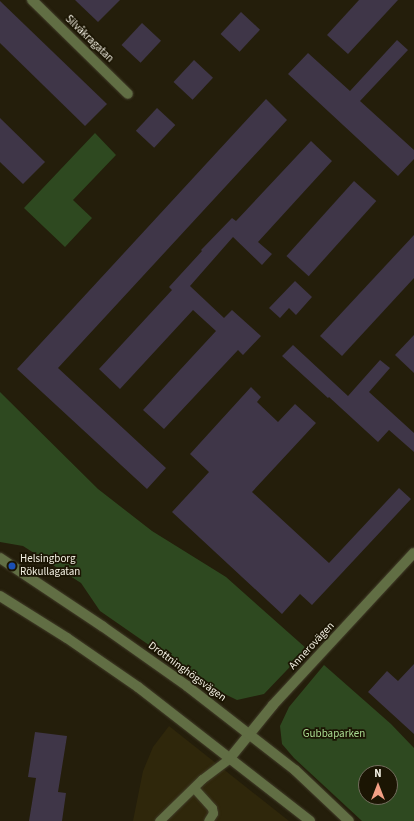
<!DOCTYPE html>
<html>
<head>
<meta charset="utf-8">
<style>
	body { margin:0 }
	#map { position:relative; width:414px; height:821px; overflow:hidden; background:#241e0b; font-family:"Source Sans 3",sans-serif }
	div>[style] { position:absolute }
	.built>* { inset:0; background:#2f270b }
	.green>* { inset:0; background:#2e4920 }
	.building>* { inset:0; background:#3f3648; transform-origin:0 0 }
	.roads { filter:drop-shadow(0 0 1px #413c29) drop-shadow(0 0 1px #413c29) }
	.service>* { height:9px; margin:-4.5px; padding:0 4.5px; transform-origin:4.5px; border-radius:4.5px; background:#616e44 }
	.minor>* { height:10px; margin:-5px; padding:0 5px; transform-origin:5px; border-radius:5px; background:#616e44 }
	.tertiary>* { height:10px; margin:-5px; padding:0 5px; transform-origin:5px; border-radius:5px; background:#616e44 }
	.dots>* { width:11px; height:11px; translate:-50% -50%; box-sizing:border-box; border:2px solid #1b1503; border-radius:50% }
	span { translate:-50% -50%; white-space:nowrap; text-align:center; line-height:1.15; -webkit-text-stroke:3.5px #1b1503; paint-order:stroke }
	.street-label { font-size:11px; color:#f4f1e4 }
	.poi-label { font-size:11px; color:#f4f1e4 }
	.left { translate:0 -50%; text-align:left }
	.park-label { font-size:11px; color:#acdf94 }
	.north { position:absolute; left:358px; top:765px; width:40px; height:40px; box-sizing:border-box; background:#1b1503; border:1px solid #726d5d; border-radius:50%; rotate:0deg; font-size:11px; font-weight:700; line-height:16px; text-align:center; color:#f4f1e4 }
	.north::after { content:''; display:block; margin:auto; width:14px; height:18px; background:#f39f84; clip-path:polygon(50% 0,100% 100%,50% 72%,0 100%) }
</style>
</head>
<body>
<div id="map">
	<div class="built">
		<i style="clip-path:polygon(169px 726px,289px 821px,133px 821px,143px 771px,153px 747px)"></i>
	</div>
	<div class="green">
		<i style="clip-path:polygon(95px 133px,116px 155px,73px 200px,92px 218px,65px 247px,24px 208px)"></i>
		<i style="clip-path:polygon(0 392px,98px 489px,152px 531px,226px 577px,307px 649px,264px 694px,237px 700px,208px 686px,100px 611px,81px 583px,23px 546px,0 542px)"></i>
		<i style="clip-path:polygon(evenodd,324px 665px,391px 724px,414px 748px,414px 821px,362px 821px,294px 758px,282px 744px,280px 726px,289px 707px,324px 665px,366px 773px,390px 773px,390px 797px,366px 797px,366px 773px)"></i>
	</div>
	<div class="building">
		<i style="clip-path:polygon(75px 0,120px 0,98px 22px)"></i>
		<i style="clip-path:polygon(359px 0,398px 0,348px 54px,327px 35px)"></i>
		<i style="clip-path:polygon(0 1px,107px 104px,85px 126px,0 43px)"></i>
		<i style="left:241px;top:12px;width:26px;height:30px;rotate:43deg"></i>
		<i style="left:142px;top:23px;width:26px;height:30px;rotate:43deg"></i>
		<i style="clip-path:polygon(397px 40px,408px 50px,360px 101px,414px 150px,414px 159px,398px 176px,288px 74px,308px 53px,350px 91px)"></i>
		<i style="left:194px;top:60px;width:26px;height:30px;rotate:43deg"></i>
		<i style="clip-path:polygon(266px 99px,287px 120px,58px 368px,166px 468px,147px 489px,17px 369px)"></i>
		<i style="left:157px;top:108px;width:25px;height:31px;rotate:43deg"></i>
		<i style="clip-path:polygon(0 118px,45px 162px,23px 184px,0 162px)"></i>
		<i style="clip-path:polygon(311px 141px,332px 161px,258px 242px,272px 254px,262px 265px,233px 237px,190px 286px,224px 318px,232px 310px,261px 336px,243px 355px,238px 350px,164px 429px,143px 410px,216px 331px,193px 310px,120px 389px,99px 369px,172px 290px,169px 287px,202px 251px,201px 250px,232px 218px,236px 221px)"></i>
		<i style="left:354px;top:181px;width:30px;height:101px;rotate:42deg"></i>
		<i style="clip-path:polygon(414px 235px,414px 278px,342px 356px,320px 336px)"></i>
		<i style="clip-path:polygon(295px 281px,312px 297px,296px 315px,289px 308px,280px 318px,269px 308px)"></i>
		<i style="clip-path:polygon(414px 335px,414px 373px,395px 355px)"></i>
		<i style="clip-path:polygon(293px 345px,348px 396px,380px 360px,390px 368px,369px 392px,414px 433px,414px 452px,389px 430px,378px 442px,329px 397px,328px 398px,282px 356px)"></i>
		<i style="clip-path:polygon(251px 387px,261px 397px,257px 402px,278px 422px,295px 404px,316px 423px,252px 492px,329px 563px,399px 488px,411px 499px,312px 605px,300px 594px,282px 614px,172px 512px,209px 472px,190px 454px)"></i>
		<i style="clip-path:polygon(414px 664px,414px 734px,368px 692px,387px 671px,398px 681px)"></i>
		<i style="clip-path:polygon(35px 732px,67px 736px,58px 792px,66px 793px,62px 821px,29px 821px,36px 778px,28px 777px)"></i>
	</div>
	<div class="roads">
		<div class="service">
			<i style="left:194px;top:788px;width:27px;rotate:48deg"></i>
			<i style="left:212px;top:808px;width:5px;rotate:79deg"></i>
			<i style="left:213px;top:813px;width:9px;rotate:122deg"></i>
			<i style="left:159px;top:821px;width:60px;rotate:-44.3deg"></i>
			<i style="left:202px;top:779px;width:35px;rotate:-37deg"></i>
		</div>
		<div class="minor">
			<i style="left:32px;top:0;width:134px;rotate:44.4deg"></i>
			<i style="left:230px;top:758px;width:68px;rotate:-50.9deg"></i>
			<i style="left:273px;top:705px;width:207px;rotate:-47.2deg"></i>
		</div>
		<div class="tertiary">
			<i style="left:0;top:558px;width:123px;rotate:33.7deg"></i>
			<i style="left:102px;top:626px;width:104px;rotate:35.2deg"></i>
			<i style="left:187px;top:686px;width:137px;rotate:37.9deg"></i>
			<i style="left:295px;top:770px;width:74px;rotate:43.4deg"></i>
			<i style="left:0;top:596px;width:79px;rotate:32.1deg"></i>
			<i style="left:67px;top:638px;width:86px;rotate:34.6deg"></i>
			<i style="left:138px;top:687px;width:218px;rotate:37.9deg"></i>
		</div>
	</div>
	<div class="dots">
		<i style="left:12px;top:566px;background:#1a4fb4"></i>
	</div>
	<div class="street-label">
		<span style="left:89px;top:39px;rotate:44deg">Silvåkragatan</span>
		<span style="left:312px;top:646px;rotate:-47deg">Annerovägen</span>
		<span style="left:187px;top:672px;rotate:36deg">Drottninghögsvägen</span>
	</div>
	<div class="poi-label">
		<span class="left" style="left:20px;top:566px">Helsingborg<br>Rökullagatan</span>
	</div>
	<div class="park-label">
		<span style="left:334px;top:734px">Gubbaparken</span>
	</div>
	<div class="north">N</div>
</div>
</body>
</html>
